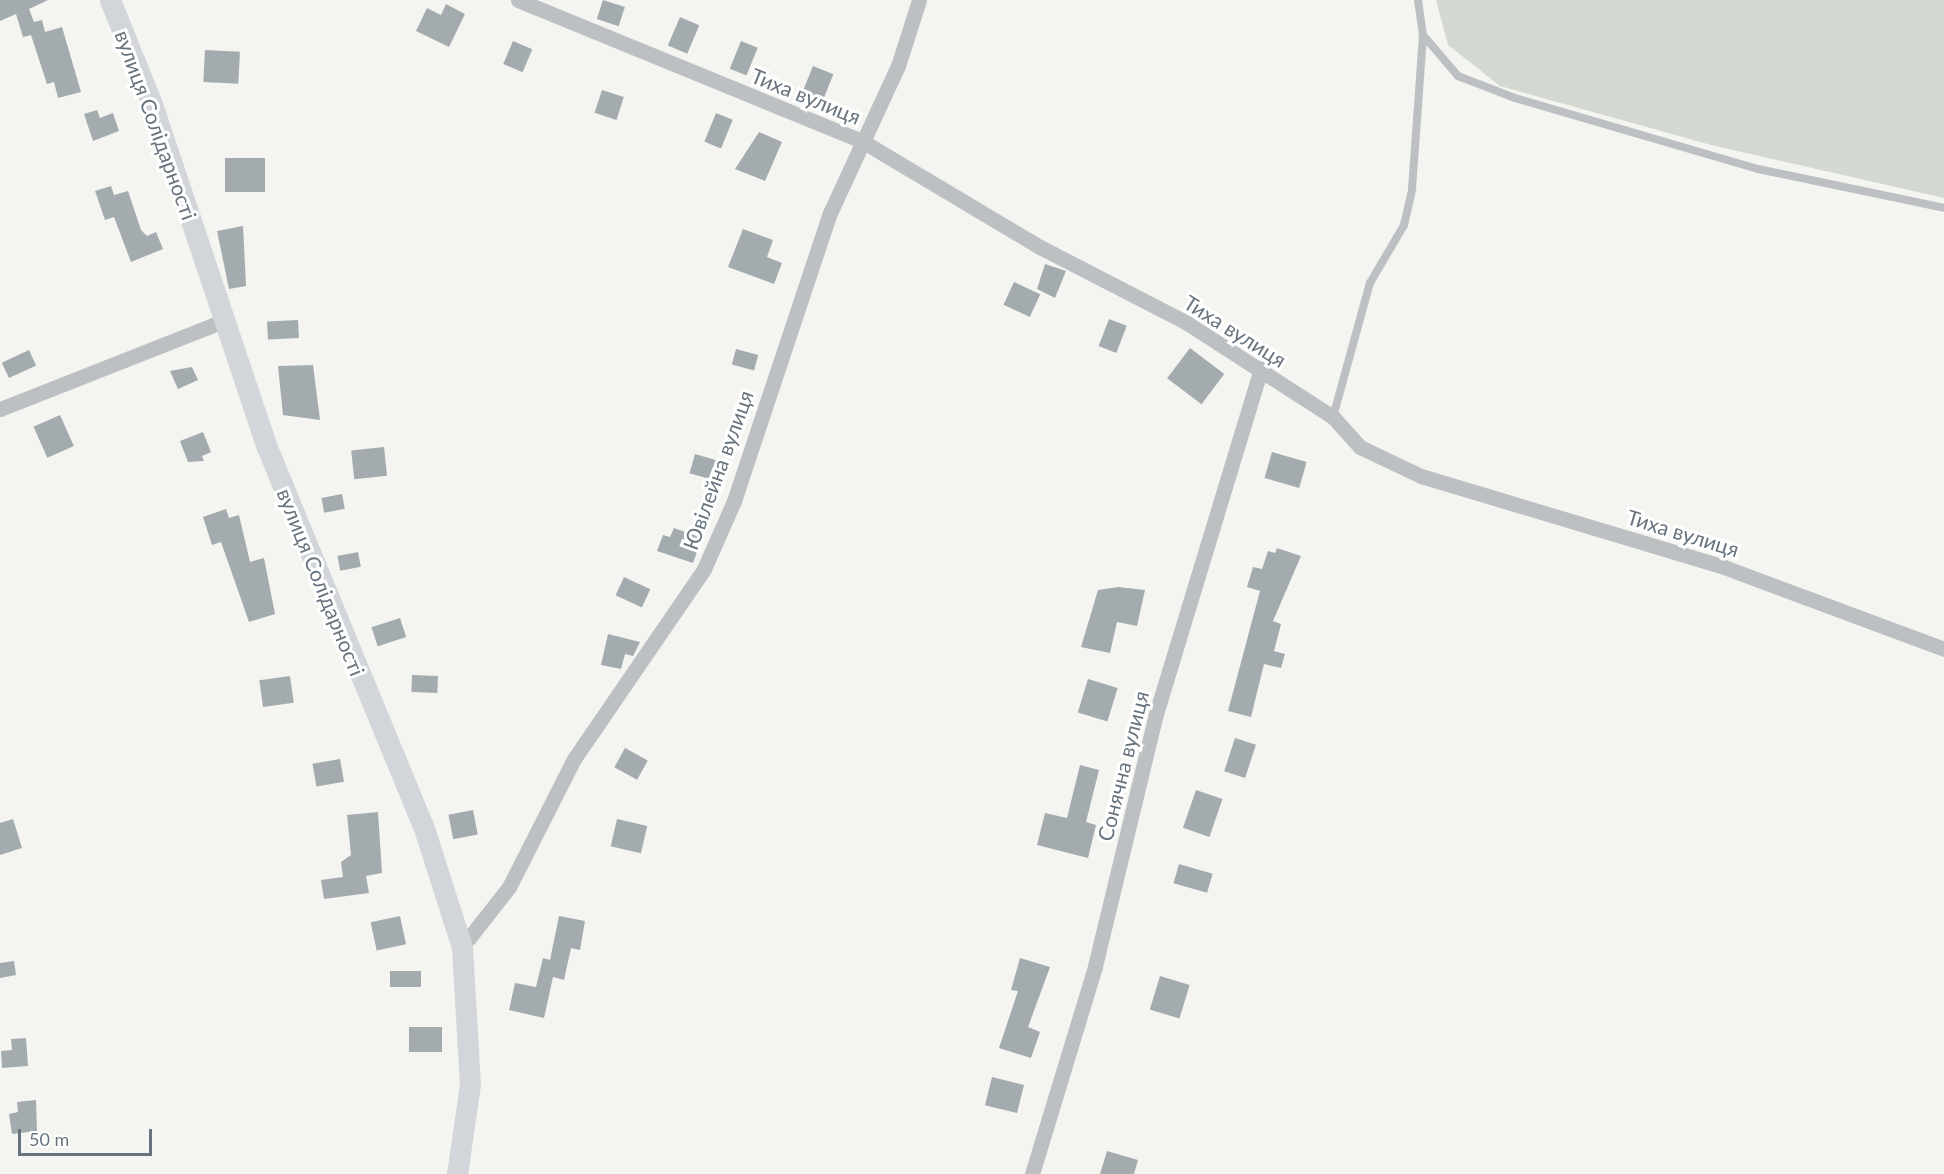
<!DOCTYPE html>
<html>
<head>
<meta charset="utf-8">
<style>
	body { margin:0 }
	#map { position:relative; width:1944px; height:1174px; overflow:hidden; background:#f4f4f1; font-family:Lato,sans-serif }
	div>[style] { position:absolute }
	.green>* { inset:0; background:#d3d9d1 }
	.building>* { inset:0; background:#a4abaf; transform-origin:0 0 }
	.service>* { height:8px; margin:-4px; padding:0 4px; transform-origin:4px; border-radius:4px; background:#bcc0c3 }
	.minor>* { height:15px; margin:-7.5px; padding:0 7.5px; transform-origin:7.5px; border-radius:7.5px; background:#bcc0c3 }
	.secondary>* { height:21px; margin:-10.5px; padding:0 10.5px; transform-origin:10.5px; border-radius:10.5px; background:#d2d5d9 }
	span { translate:-50% -50%; white-space:nowrap; text-align:center; line-height:1.15; -webkit-text-stroke:6px #fff; paint-order:stroke }
	.street-label { font-size:21px; color:#67747f }
	.scale { position:absolute; left:18px; top:1129px; width:134px; height:27px; box-sizing:border-box; border:3px solid #67747f; border-top:0; padding-left:8px; font-size:18px; line-height:21px; white-space:nowrap; color:#67747f; -webkit-text-stroke:4px #fff; paint-order:stroke }
</style>
</head>
<body>
<div id="map">
	<div class="green">
		<i style="clip-path:polygon(1436px 0,1944px 0,1944px 198px,1711px 145px,1500px 86px,1448px 45px)"></i>
	</div>
	<div class="building">
		<i style="clip-path:polygon(0 0,48px 0,29px 9px,34px 22px,42px 20px,45px 32px,62px 27px,81px 92px,58px 98px,54px 82px,47px 84px,31px 35px,23px 37px,16px 14px,0 21px)"></i>
		<i style="left:603px;top:0;width:23px;height:20px;rotate:18deg"></i>
		<i style="clip-path:polygon(446px 4px,465px 14px,449px 47px,416px 31px,427px 8px,441px 15px)"></i>
		<i style="left:680px;top:17px;width:21px;height:31px;rotate:23deg"></i>
		<i style="left:513px;top:41px;width:21px;height:25px;rotate:23deg"></i>
		<i style="left:741px;top:41px;width:18px;height:30px;rotate:22deg"></i>
		<i style="left:205px;top:50px;width:35px;height:32px;rotate:3deg"></i>
		<i style="left:813px;top:66px;width:22px;height:33px;rotate:22deg"></i>
		<i style="left:602px;top:90px;width:23px;height:24px;rotate:18deg"></i>
		<i style="clip-path:polygon(97px 110px,100px 118px,113px 113px,119px 131px,93px 141px,84px 114px)"></i>
		<i style="left:716px;top:113px;width:18px;height:31px;rotate:22deg"></i>
		<i style="clip-path:polygon(759px 132px,782px 142px,765px 181px,735px 169px)"></i>
		<i style="left:225px;top:158px;width:40px;height:34px"></i>
		<i style="clip-path:polygon(111px 186px,114px 195px,128px 191px,141px 230px,147px 236px,156px 232px,163px 249px,131px 262px,114px 217px,105px 220px,95px 191px)"></i>
		<i style="clip-path:polygon(243px 226px,246px 286px,229px 289px,217px 231px)"></i>
		<i style="clip-path:polygon(743px 229px,773px 240px,767px 257px,782px 263px,774px 284px,728px 267px)"></i>
		<i style="clip-path:polygon(1045px 264px,1066px 271px,1055px 298px,1037px 289px)"></i>
		<i style="left:1014px;top:282px;width:29px;height:25px;rotate:25deg"></i>
		<i style="left:1109px;top:319px;width:19px;height:29px;rotate:21deg"></i>
		<i style="left:298px;top:320px;width:18px;height:31px;rotate:87deg"></i>
		<i style="left:1190px;top:348px;width:43px;height:38px;rotate:37deg"></i>
		<i style="left:736px;top:349px;width:23px;height:16px;rotate:15deg"></i>
		<i style="left:29px;top:350px;width:17px;height:30px;rotate:65deg"></i>
		<i style="clip-path:polygon(313px 365px,320px 420px,283px 415px,278px 366px)"></i>
		<i style="clip-path:polygon(192px 367px,198px 380px,178px 389px,170px 371px)"></i>
		<i style="left:60px;top:415px;width:34px;height:29px;rotate:66deg"></i>
		<i style="clip-path:polygon(203px 432px,211px 452px,202px 456px,204px 461px,188px 462px,180px 441px)"></i>
		<i style="left:384px;top:447px;width:29px;height:33px;rotate:84deg"></i>
		<i style="left:1272px;top:452px;width:36px;height:27px;rotate:16deg"></i>
		<i style="left:695px;top:454px;width:25px;height:20px;rotate:16deg"></i>
		<i style="left:342px;top:494px;width:15px;height:21px;rotate:79deg"></i>
		<i style="clip-path:polygon(226px 509px,229px 518px,239px 515px,250px 562px,264px 558px,275px 614px,249px 622px,221px 542px,212px 545px,203px 517px)"></i>
		<i style="clip-path:polygon(674px 528px,702px 538px,693px 563px,657px 551px,663px 535px,670px 537px)"></i>
		<i style="clip-path:polygon(1277px 548px,1301px 556px,1273px 621px,1281px 624px,1274px 651px,1285px 654px,1281px 668px,1264px 664px,1251px 717px,1228px 711px,1260px 591px,1247px 587px,1253px 567px,1262px 569px,1268px 551px,1275px 553px)"></i>
		<i style="left:358px;top:552px;width:15px;height:21px;rotate:79deg"></i>
		<i style="left:624px;top:577px;width:29px;height:20px;rotate:25deg"></i>
		<i style="clip-path:polygon(1118px 587px,1145px 590px,1137px 626px,1117px 622px,1110px 653px,1081px 647px,1098px 590px)"></i>
		<i style="left:400px;top:618px;width:20px;height:30px;rotate:72deg"></i>
		<i style="clip-path:polygon(608px 634px,640px 642px,633px 656px,625px 654px,621px 669px,601px 665px)"></i>
		<i style="left:412px;top:675px;width:26px;height:17px;rotate:2deg"></i>
		<i style="left:290px;top:676px;width:27px;height:31px;rotate:82deg"></i>
		<i style="left:1088px;top:679px;width:31px;height:35px;rotate:17deg"></i>
		<i style="left:1235px;top:738px;width:22px;height:35px;rotate:18deg"></i>
		<i style="left:625px;top:748px;width:26px;height:22px;rotate:29deg"></i>
		<i style="left:340px;top:759px;width:23px;height:28px;rotate:80deg"></i>
		<i style="clip-path:polygon(1080px 765px,1099px 770px,1086px 822px,1096px 825px,1088px 858px,1037px 845px,1045px 813px,1067px 818px)"></i>
		<i style="left:1196px;top:790px;width:28px;height:40px;rotate:19deg"></i>
		<i style="left:473px;top:810px;width:25px;height:25px;rotate:79deg"></i>
		<i style="clip-path:polygon(378px 812px,382px 873px,366px 876px,369px 893px,324px 899px,321px 880px,343px 877px,341px 862px,351px 855px,347px 815px)"></i>
		<i style="clip-path:polygon(13px 819px,22px 848px,0 855px,0 823px)"></i>
		<i style="left:617px;top:819px;width:31px;height:28px;rotate:13deg"></i>
		<i style="left:1179px;top:864px;width:35px;height:20px;rotate:16deg"></i>
		<i style="left:400px;top:916px;width:29px;height:30px;rotate:78deg"></i>
		<i style="clip-path:polygon(559px 916px,585px 921px,580px 950px,571px 948px,564px 980px,553px 977px,544px 1018px,509px 1010px,515px 983px,536px 987px,543px 958px,550px 960px)"></i>
		<i style="clip-path:polygon(1020px 958px,1050px 967px,1028px 1027px,1040px 1032px,1031px 1058px,999px 1048px,1018px 991px,1011px 990px)"></i>
		<i style="clip-path:polygon(14px 961px,16px 975px,0 978px,0 963px)"></i>
		<i style="left:390px;top:971px;width:31px;height:16px"></i>
		<i style="left:1160px;top:976px;width:31px;height:35px;rotate:17deg"></i>
		<i style="left:442px;top:1027px;width:25px;height:33px;rotate:90deg"></i>
		<i style="clip-path:polygon(26px 1038px,28px 1066px,2px 1068px,1px 1051px,12px 1050px,11px 1039px)"></i>
		<i style="left:992px;top:1077px;width:33px;height:29px;rotate:14deg"></i>
		<i style="clip-path:polygon(36px 1100px,37px 1131px,12px 1134px,9px 1114px,18px 1112px,17px 1102px)"></i>
		<i style="clip-path:polygon(1107px 1151px,1138px 1160px,1134px 1174px,1100px 1174px)"></i>
	</div>
	<div class="service">
		<i style="left:1418px;top:0;width:35px;rotate:82deg"></i>
		<i style="left:1423px;top:35px;width:54px;rotate:49.5deg"></i>
		<i style="left:1458px;top:76px;width:61px;rotate:21.1deg"></i>
		<i style="left:1515px;top:98px;width:253px;rotate:16.3deg"></i>
		<i style="left:1758px;top:169px;width:190px;rotate:11.8deg"></i>
		<i style="left:1333px;top:417px;width:139px;rotate:-74.6deg"></i>
		<i style="left:1370px;top:283px;width:67px;rotate:-59.6deg"></i>
		<i style="left:1404px;top:225px;width:37px;rotate:-77deg"></i>
		<i style="left:1412px;top:189px;width:154px;rotate:-85.9deg"></i>
	</div>
	<div class="minor">
		<i style="left:518px;top:0;width:372px;rotate:22.3deg"></i>
		<i style="left:862px;top:141px;width:207px;rotate:30.8deg"></i>
		<i style="left:1040px;top:247px;width:165px;rotate:27.3deg"></i>
		<i style="left:1187px;top:323px;width:174px;rotate:32.8deg"></i>
		<i style="left:1333px;top:417px;width:40px;rotate:48deg"></i>
		<i style="left:1360px;top:447px;width:68px;rotate:25.4deg"></i>
		<i style="left:1421px;top:476px;width:316px;rotate:16.7deg"></i>
		<i style="left:1724px;top:567px;width:235px;rotate:20.4deg"></i>
		<i style="left:0;top:409px;width:240px;rotate:-21.5deg"></i>
		<i style="left:462px;top:947px;width:76px;rotate:-51.9deg"></i>
		<i style="left:509px;top:887px;width:144px;rotate:-63.1deg"></i>
		<i style="left:574px;top:759px;width:230px;rotate:-55.6deg"></i>
		<i style="left:704px;top:569px;width:74px;rotate:-66.2deg"></i>
		<i style="left:734px;top:501px;width:304px;rotate:-71.6deg"></i>
		<i style="left:830px;top:213px;width:162px;rotate:-65.2deg"></i>
		<i style="left:898px;top:66px;width:69px;rotate:-72.3deg"></i>
		<i style="left:1032px;top:1174px;width:217px;rotate:-73.1deg"></i>
		<i style="left:1095px;top:966px;width:259px;rotate:-76.4deg"></i>
		<i style="left:1156px;top:714px;width:361px;rotate:-73.1deg"></i>
	</div>
	<div class="secondary">
		<i style="left:110px;top:0;width:112px;rotate:68deg"></i>
		<i style="left:152px;top:104px;width:360px;rotate:71.5deg"></i>
		<i style="left:266px;top:445px;width:411px;rotate:67.6deg"></i>
		<i style="left:423px;top:825px;width:128px;rotate:72.3deg"></i>
		<i style="left:462px;top:947px;width:137px;rotate:86.7deg"></i>
		<i style="left:470px;top:1084px;width:91px;rotate:98.2deg"></i>
	</div>
	<div class="street-label">
		<span style="left:806px;top:96px;rotate:22deg">Тиха вулиця</span>
		<span style="left:156px;top:125px;rotate:70deg">вулиця Солідарності</span>
		<span style="left:1235px;top:331px;rotate:32deg">Тиха вулиця</span>
		<span style="left:718px;top:470px;rotate:-70deg">Ювілейна вулиця</span>
		<span style="left:1683px;top:533px;rotate:17deg">Тиха вулиця</span>
		<span style="left:321px;top:582px;rotate:68deg">вулиця Солідарності</span>
		<span style="left:1123px;top:766px;rotate:-76deg">Сонячна вулиця</span>
	</div>
	<div class="scale">50 m</div>
</div>
</body>
</html>
